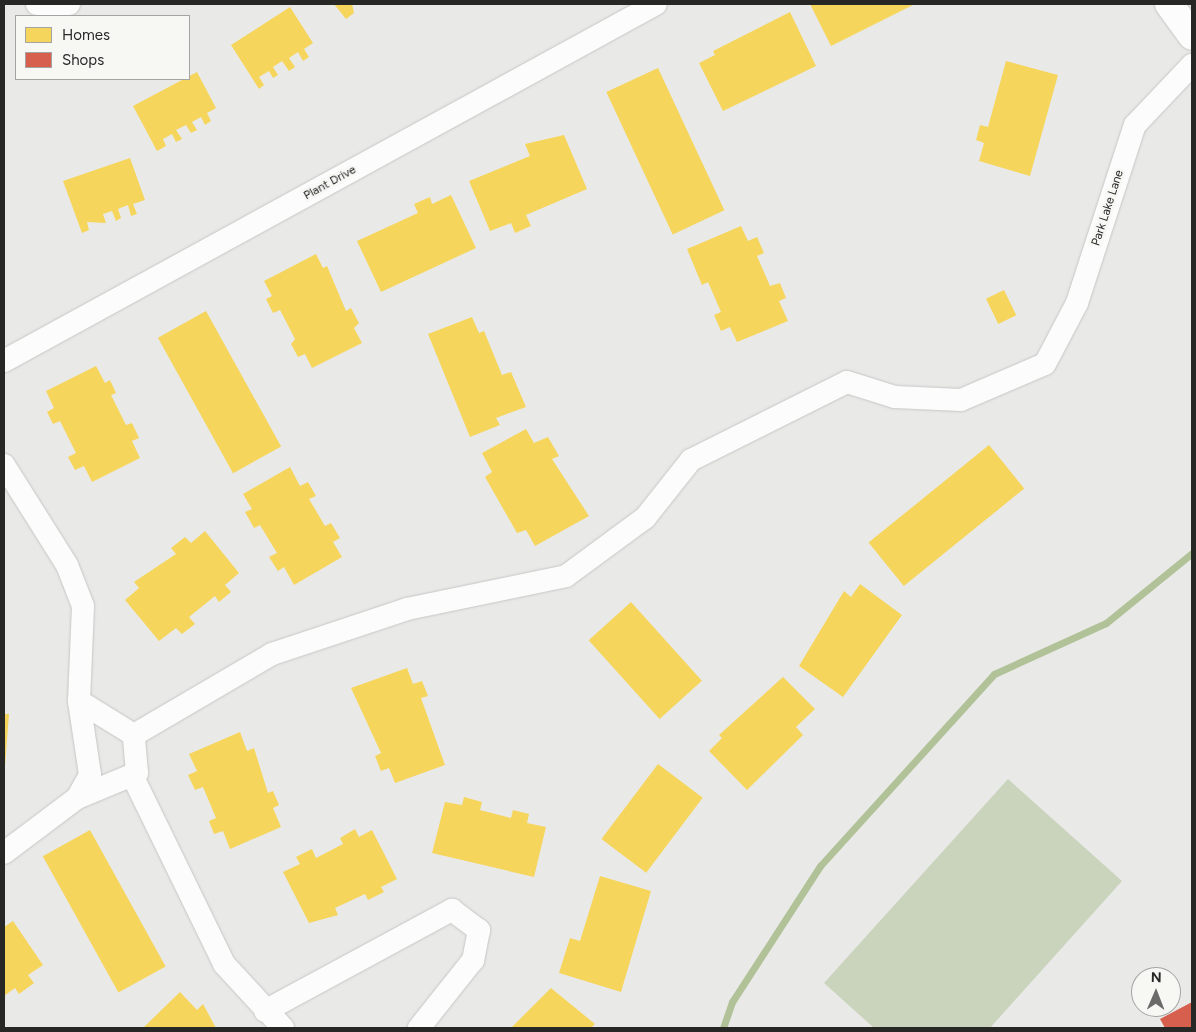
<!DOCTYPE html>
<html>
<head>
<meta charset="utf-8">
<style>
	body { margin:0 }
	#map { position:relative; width:1196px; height:1032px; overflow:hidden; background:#e9eae8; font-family:Figtree,sans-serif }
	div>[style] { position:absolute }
	.green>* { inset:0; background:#cad3bc }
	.homes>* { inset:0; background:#f6d55c; transform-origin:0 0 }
	.shops>* { inset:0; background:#d6604d }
	.stream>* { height:7px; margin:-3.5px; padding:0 3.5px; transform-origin:3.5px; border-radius:3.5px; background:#b2c298 }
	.roads { filter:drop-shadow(0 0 1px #c6c6c5) drop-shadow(0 0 1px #c6c6c5) }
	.minor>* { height:22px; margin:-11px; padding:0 11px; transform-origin:11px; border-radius:11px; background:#fcfcfc }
	.primary>* { height:28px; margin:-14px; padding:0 14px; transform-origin:14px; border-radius:14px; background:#fcfcfc }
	span { translate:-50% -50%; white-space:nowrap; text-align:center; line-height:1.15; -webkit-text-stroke:5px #f7f8f4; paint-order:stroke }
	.street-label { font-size:12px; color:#272726 }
	.frame { position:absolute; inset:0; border:5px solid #272726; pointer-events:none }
	.legend { position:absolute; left:15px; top:15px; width:175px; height:65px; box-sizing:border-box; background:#f7f8f4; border:1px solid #a4a4a2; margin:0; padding:6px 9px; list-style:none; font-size:15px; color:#272726 }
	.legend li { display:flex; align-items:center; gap:10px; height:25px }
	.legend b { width:25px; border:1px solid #a4a4a2 }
	.north { position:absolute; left:1131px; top:967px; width:50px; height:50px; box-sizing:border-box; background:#f7f8f4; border:1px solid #a4a4a2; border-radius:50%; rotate:1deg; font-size:14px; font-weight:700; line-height:20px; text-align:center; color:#272726 }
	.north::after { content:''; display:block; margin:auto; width:18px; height:22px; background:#6b6b6a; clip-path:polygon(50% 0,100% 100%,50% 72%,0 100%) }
</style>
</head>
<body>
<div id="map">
	<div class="green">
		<i style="clip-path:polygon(1008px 779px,1122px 881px,990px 1028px,874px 1028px,824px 983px)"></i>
	</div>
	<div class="homes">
		<i style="clip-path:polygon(334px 4px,352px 4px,354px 13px,346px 19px)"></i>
		<i style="clip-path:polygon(810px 4px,915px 4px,831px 46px)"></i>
		<i style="clip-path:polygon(290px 7px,313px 43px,304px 49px,309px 57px,303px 61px,298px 52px,289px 58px,295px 67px,289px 71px,282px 61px,273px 67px,278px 75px,273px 78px,269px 71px,259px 77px,264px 85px,259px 89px,231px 45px)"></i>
		<i style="clip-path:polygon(790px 12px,816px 66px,723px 111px,699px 63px,715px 55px,713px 51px)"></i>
		<i style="clip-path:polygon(1006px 61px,1058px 75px,1030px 176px,979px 161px,984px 143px,976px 140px,980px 125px,988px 127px)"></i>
		<i style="left:658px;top:68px;width:157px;height:57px;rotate:65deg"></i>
		<i style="clip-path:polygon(197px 72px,216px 108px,207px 113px,211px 121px,205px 125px,201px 117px,192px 122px,197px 130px,191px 133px,186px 125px,176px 130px,182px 139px,176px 142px,172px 134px,163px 139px,166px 146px,157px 151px,133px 106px)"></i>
		<i style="clip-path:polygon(564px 135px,587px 189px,526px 215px,531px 226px,515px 233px,511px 223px,490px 231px,469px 181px,530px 156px,525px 144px)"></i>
		<i style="clip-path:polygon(130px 158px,145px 200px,133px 204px,137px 214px,131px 216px,128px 205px,118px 209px,121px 218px,116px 221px,112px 211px,103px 214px,106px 223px,87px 222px,89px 230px,82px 233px,63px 181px)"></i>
		<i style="clip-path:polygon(451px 195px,476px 248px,381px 292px,357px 241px,418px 213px,414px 204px,430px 197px,432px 204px)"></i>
		<i style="clip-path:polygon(741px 226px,748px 241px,757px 237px,764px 253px,757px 256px,770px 286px,780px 283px,786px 298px,779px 301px,788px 321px,737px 342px,730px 327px,721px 331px,714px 315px,721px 312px,708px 282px,702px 285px,687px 249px)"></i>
		<i style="clip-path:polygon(316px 254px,323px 268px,327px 266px,346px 311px,351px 308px,359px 323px,354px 328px,362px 343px,312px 368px,305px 354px,298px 357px,291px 344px,295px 339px,280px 310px,273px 313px,266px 299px,272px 296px,264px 281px)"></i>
		<i style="left:1004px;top:290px;width:28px;height:20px;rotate:64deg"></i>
		<i style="left:206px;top:311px;width:155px;height:55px;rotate:61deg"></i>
		<i style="clip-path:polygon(472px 317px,479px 333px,484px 331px,502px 375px,511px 372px,526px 407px,496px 418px,500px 425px,470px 437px,428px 334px)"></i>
		<i style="clip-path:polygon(96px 366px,105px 383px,110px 380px,116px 393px,111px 395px,126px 425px,132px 423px,139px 438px,132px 441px,140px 458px,92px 482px,84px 466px,75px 470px,68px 457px,76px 453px,60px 421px,53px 424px,47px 412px,54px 408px,46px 391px)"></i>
		<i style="clip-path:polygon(526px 429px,534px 443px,548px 437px,559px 456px,552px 459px,589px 516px,535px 546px,526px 530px,517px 533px,485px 477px,492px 472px,482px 453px)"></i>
		<i style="left:989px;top:445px;width:56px;height:155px;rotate:51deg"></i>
		<i style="clip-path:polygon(290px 467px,300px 486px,308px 482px,316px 496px,309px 499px,325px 526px,331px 523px,340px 538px,333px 542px,342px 557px,294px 585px,284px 567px,278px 571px,269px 557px,277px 553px,260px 525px,254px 528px,245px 512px,252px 509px,243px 494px)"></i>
		<i style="clip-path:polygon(205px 531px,239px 573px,225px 585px,231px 592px,219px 602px,215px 596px,189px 617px,195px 624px,182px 634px,176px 628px,159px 641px,125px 600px,139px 588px,134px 582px,176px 554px,171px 548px,185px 537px,191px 543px)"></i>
		<i style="clip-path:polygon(860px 584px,902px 615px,843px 697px,799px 666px,844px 591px,851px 597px)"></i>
		<i style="left:631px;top:602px;width:106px;height:57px;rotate:48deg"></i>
		<i style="clip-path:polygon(407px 668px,413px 684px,422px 681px,428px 696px,421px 698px,445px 765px,395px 783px,389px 768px,381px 771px,375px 756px,381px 753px,351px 688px)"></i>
		<i style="clip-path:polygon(783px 677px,815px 709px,796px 727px,803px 735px,747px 790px,709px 751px,722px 738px,719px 735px)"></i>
		<i style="clip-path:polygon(4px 714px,9px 714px,5px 766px,4px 766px)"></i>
		<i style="clip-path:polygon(240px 732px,247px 751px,254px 748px,268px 793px,273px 791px,279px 805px,273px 808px,281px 827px,230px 849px,223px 831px,214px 834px,209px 821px,216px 818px,203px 787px,195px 790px,188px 775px,197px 771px,189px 754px)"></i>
		<i style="left:658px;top:764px;width:56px;height:94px;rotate:37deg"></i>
		<i style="clip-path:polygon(464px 797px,482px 802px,480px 810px,511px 818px,513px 810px,529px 814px,527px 823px,546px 827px,534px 877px,432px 853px,445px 802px,462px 805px)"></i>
		<i style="clip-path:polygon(355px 829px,359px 837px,372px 830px,397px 879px,381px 887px,384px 892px,368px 900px,365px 894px,335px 908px,338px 915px,309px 923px,283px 872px,300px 864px,296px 857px,312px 849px,316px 858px,343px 844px,340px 838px)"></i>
		<i style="left:90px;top:830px;width:156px;height:54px;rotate:61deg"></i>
		<i style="clip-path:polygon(600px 876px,651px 891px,621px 992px,559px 973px,570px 938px,580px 941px)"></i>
		<i style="clip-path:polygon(13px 921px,43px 965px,28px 975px,34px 983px,19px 994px,15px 988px,4px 996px,4px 927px)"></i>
		<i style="clip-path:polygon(551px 988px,595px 1024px,591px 1028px,511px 1028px)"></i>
		<i style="clip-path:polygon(180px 992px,197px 1010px,203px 1004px,216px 1028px,143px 1028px)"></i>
	</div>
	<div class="shops">
		<i style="clip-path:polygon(1192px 1002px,1192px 1028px,1165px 1028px,1160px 1019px)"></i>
	</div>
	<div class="stream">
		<i style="left:723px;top:1028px;width:28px;rotate:-71deg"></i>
		<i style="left:732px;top:1002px;width:162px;rotate:-57.1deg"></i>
		<i style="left:820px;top:866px;width:259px;rotate:-47.8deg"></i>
		<i style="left:994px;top:674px;width:123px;rotate:-24.5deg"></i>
		<i style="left:1106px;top:623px;width:111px;rotate:-39.1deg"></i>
	</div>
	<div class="roads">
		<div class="minor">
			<i style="left:37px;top:4px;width:32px"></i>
			<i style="left:4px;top:361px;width:743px;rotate:-28.7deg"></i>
			<i style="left:4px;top:465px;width:118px;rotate:57.8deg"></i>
			<i style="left:67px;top:565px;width:44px;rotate:68.7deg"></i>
			<i style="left:83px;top:606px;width:95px;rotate:92.4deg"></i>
			<i style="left:79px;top:701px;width:75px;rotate:81.5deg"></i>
			<i style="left:90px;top:775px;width:26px;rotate:119deg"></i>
			<i style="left:77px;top:798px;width:91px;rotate:143deg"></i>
			<i style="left:134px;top:735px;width:160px;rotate:-30.4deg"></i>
			<i style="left:272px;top:654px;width:142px;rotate:-18.4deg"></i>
			<i style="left:407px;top:609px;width:162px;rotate:-11.7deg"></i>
			<i style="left:566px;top:576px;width:98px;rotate:-36.3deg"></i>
			<i style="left:645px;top:518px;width:74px;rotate:-51.6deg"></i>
			<i style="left:691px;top:460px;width:174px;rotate:-26.6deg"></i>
			<i style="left:847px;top:382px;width:50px;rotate:17.4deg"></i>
			<i style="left:895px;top:397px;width:66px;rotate:2.6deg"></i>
			<i style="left:961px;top:400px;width:91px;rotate:-23.2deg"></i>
			<i style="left:1045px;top:364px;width:69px;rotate:-62.3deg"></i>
			<i style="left:1077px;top:303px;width:187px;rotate:-72deg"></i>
			<i style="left:1135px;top:125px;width:83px;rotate:-46.5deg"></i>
			<i style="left:132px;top:775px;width:210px;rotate:64deg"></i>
			<i style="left:224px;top:964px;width:87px;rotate:47.3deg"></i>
			<i style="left:77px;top:798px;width:65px;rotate:-22.6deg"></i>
			<i style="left:137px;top:773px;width:38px;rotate:-95deg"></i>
			<i style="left:134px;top:735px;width:65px;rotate:-148.3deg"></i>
			<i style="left:265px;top:1011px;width:213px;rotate:-28.4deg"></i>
			<i style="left:452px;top:910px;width:34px;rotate:37deg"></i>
			<i style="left:479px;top:930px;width:31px;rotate:101deg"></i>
			<i style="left:473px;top:960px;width:87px;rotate:128.5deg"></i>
		</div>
		<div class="primary">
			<i style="left:1169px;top:4px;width:39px;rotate:54deg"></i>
		</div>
	</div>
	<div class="street-label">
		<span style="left:330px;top:183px;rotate:-29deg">Plant Drive</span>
		<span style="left:1108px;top:208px;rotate:-72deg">Park Lake Lane</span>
	</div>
	<div class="frame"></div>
	<ul class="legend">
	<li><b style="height:14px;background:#f6d55c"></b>Homes</li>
	<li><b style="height:14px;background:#d6604d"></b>Shops</li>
	</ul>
	<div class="north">N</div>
</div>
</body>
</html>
